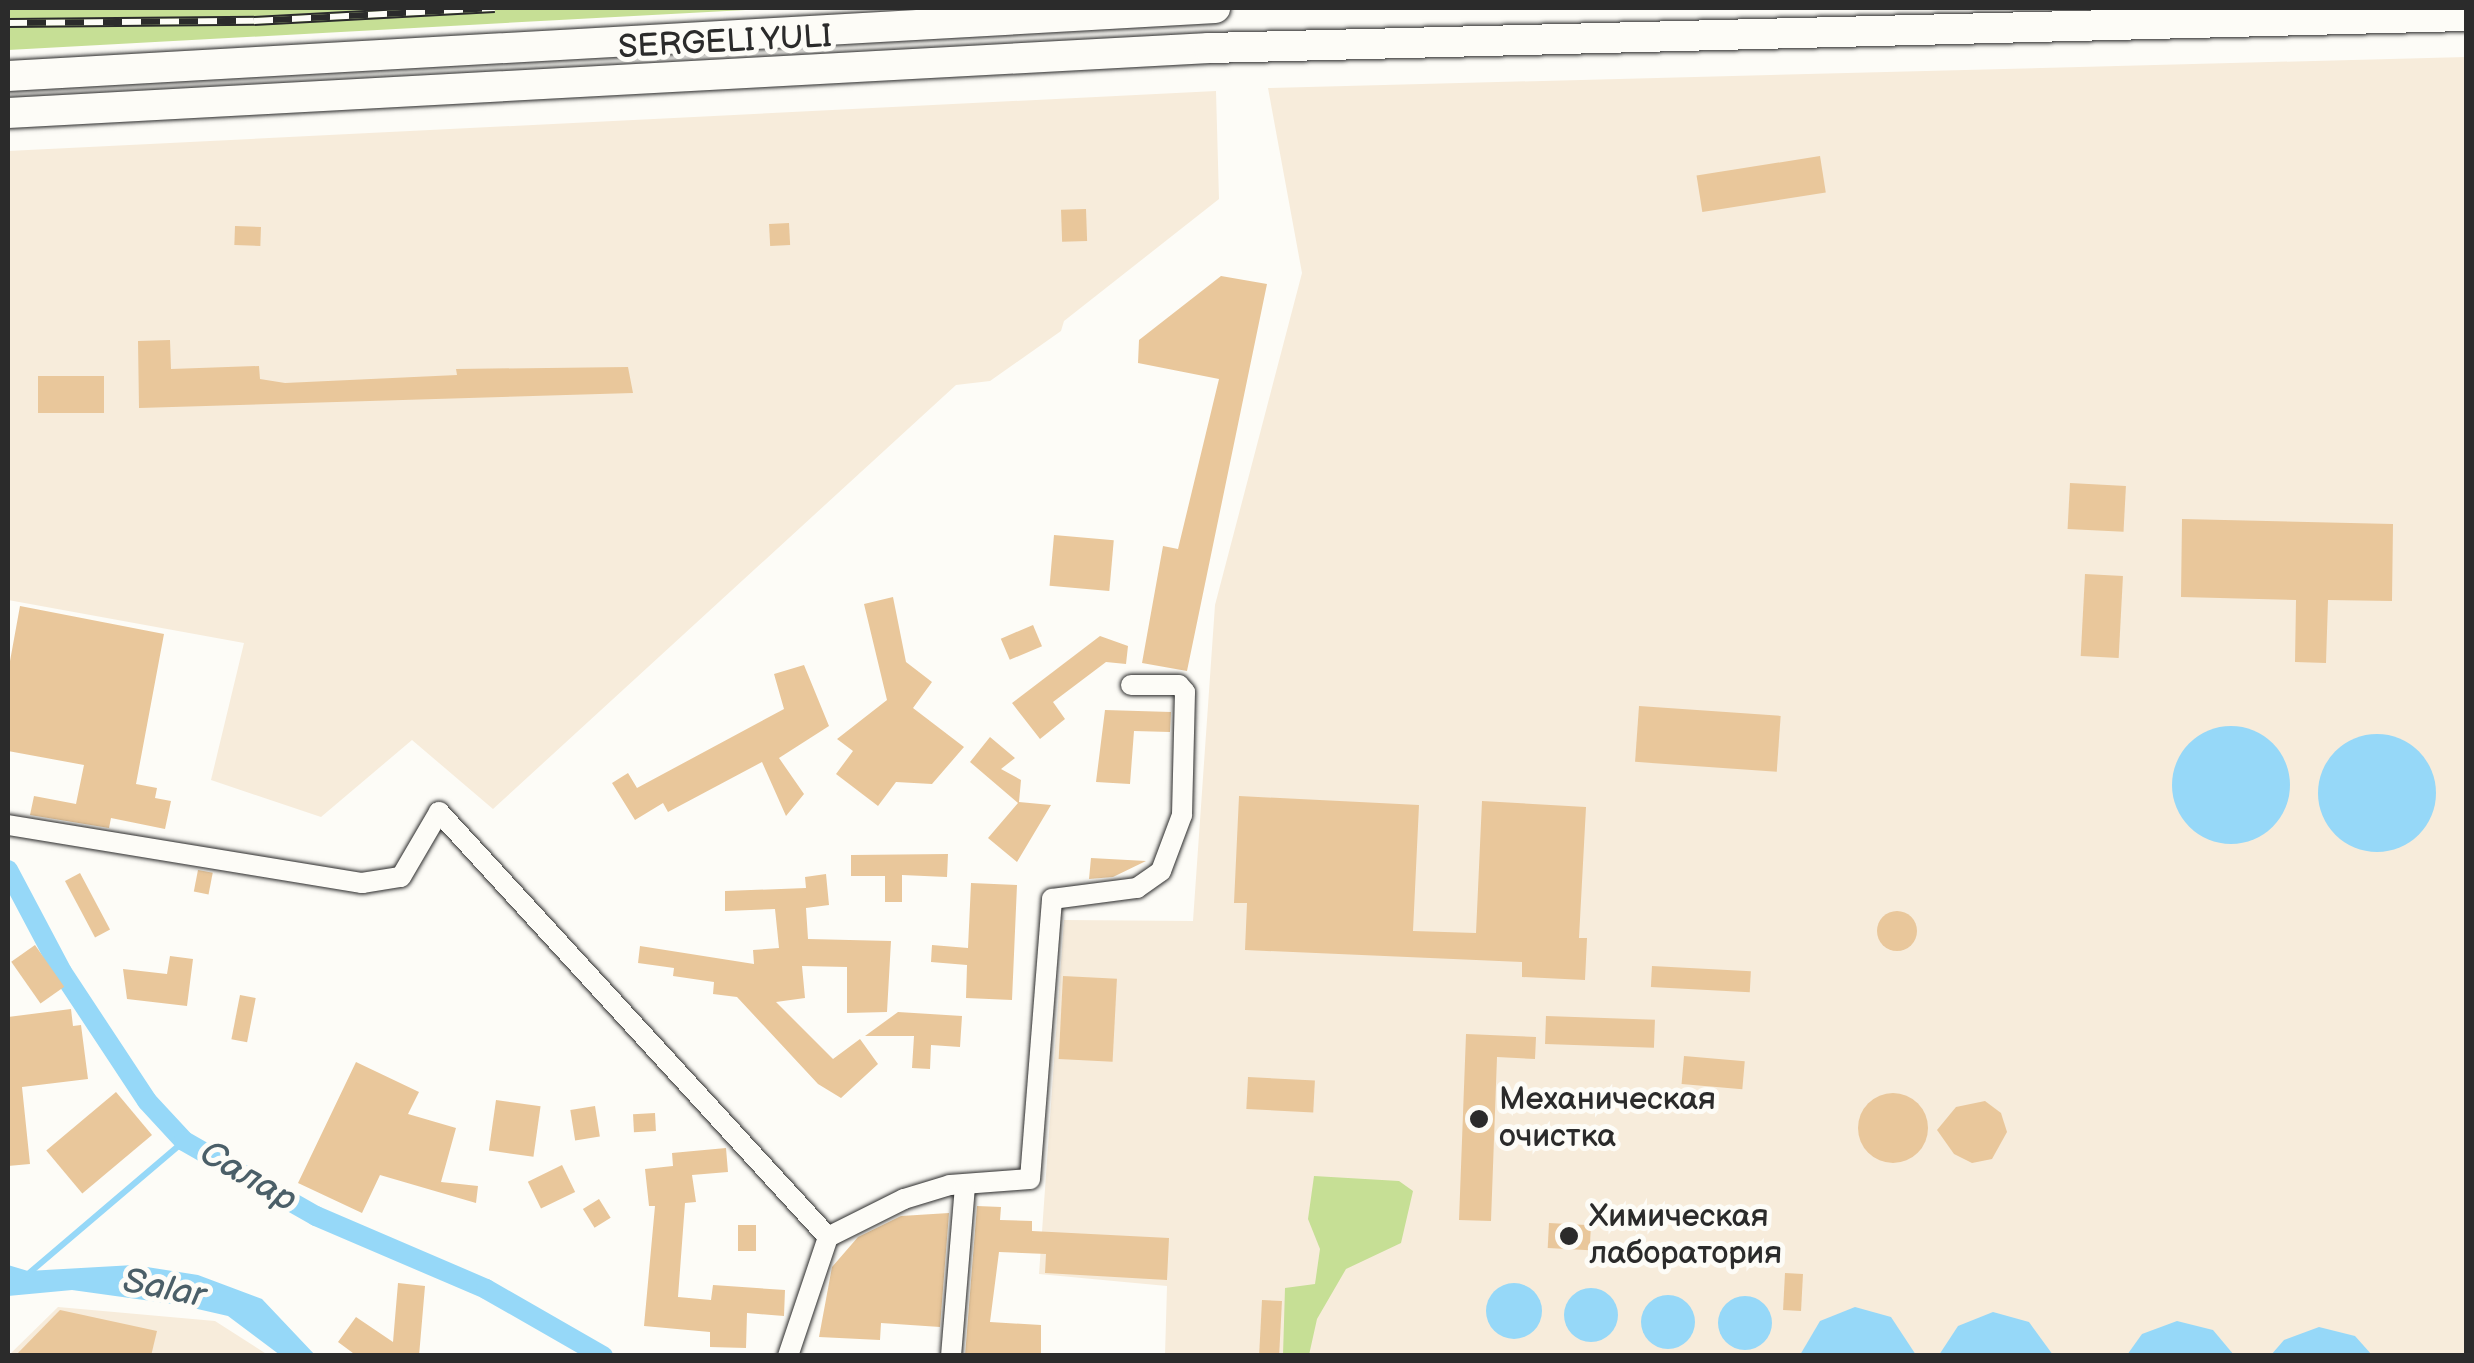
<!DOCTYPE html>
<html>
<head>
<meta charset="utf-8">
<style>
	body { margin:0 }
	#map { position:relative; width:2474px; height:1363px; overflow:hidden; background:#fdfcf7; font-family:"Balsamiq Sans",sans-serif }
	div>[style] { position:absolute }
	.built>* { inset:0; background:#f7ecdb }
	.green>* { inset:0; background:#c6df95 }
	.water>* { inset:0; background:#96d8f8 }
	.round { border-radius:50% }
	.stream>* { height:6px; margin:-3px; padding:0 3px; transform-origin:3px; border-radius:3px; background:#96d8f8 }
	.canal>* { height:20px; margin:-10px; padding:0 10px; transform-origin:10px; border-radius:10px; background:#96d8f8 }
	.building>* { inset:0; background:#e9c79b; transform-origin:0 0 }
	.roads { filter:drop-shadow(0 0 2px #2b2b2b) drop-shadow(0 0 2px #2b2b2b) }
	.minor>* { height:20px; margin:-10px; padding:0 10px; transform-origin:10px; border-radius:10px; background:#fdfcf7 }
	.primary>* { height:30px; margin:-15px; padding:0 15px; transform-origin:15px; border-radius:15px; background:#fdfcf7 }
	.rail>* { height:10px; margin-top:-5px; transform-origin:0; background:repeating-linear-gradient(90deg,#fdfcf7 0 19px,#2b2b2b 0 38px); box-sizing:border-box; border-block:2px solid #2b2b2b }
	.dots>* { width:28px; height:28px; translate:-50% -50%; box-sizing:border-box; border:5px solid #fdfcf7; border-radius:50% }
	span { translate:-50% -50%; white-space:nowrap; text-align:center; line-height:1.15; -webkit-text-stroke:10px #fdfcf7; paint-order:stroke }
	.street-label { font-size:32px; color:#2b2b2b }
	.poi-label { font-size:32px; color:#2b2b2b }
	.left { translate:0 -50%; text-align:left }
	.water-label { font-size:35px; color:#4b5f68; font-style:italic }
	.frame { position:absolute; inset:0; border:10px solid #2b2b2b; pointer-events:none }
</style>
</head>
<body>
<div id="map">
	<div class="built">
		<i style="clip-path:polygon(2466px 57px,2466px 1355px,1165px 1355px,1167px 1286px,1039px 1274px,1064px 920px,1193px 921px,1215px 605px,1302px 273px,1268px 88px)"></i>
		<i style="clip-path:polygon(1216px 91px,1219px 199px,1064px 321px,1061px 331px,990px 381px,956px 385px,493px 809px,412px 740px,321px 817px,211px 780px,244px 643px,8px 600px,8px 151px)"></i>
		<i style="clip-path:polygon(58px 1307px,215px 1321px,268px 1355px,8px 1356px)"></i>
	</div>
	<div class="green">
		<i style="clip-path:polygon(8px 8px,782px 8px,8px 50px)"></i>
		<i style="clip-path:polygon(1314px 1176px,1399px 1181px,1413px 1191px,1401px 1243px,1346px 1269px,1317px 1319px,1309px 1355px,1283px 1355px,1285px 1288px,1315px 1284px,1320px 1249px,1308px 1219px)"></i>
	</div>
	<div class="water">
		<i class="round" style="left:2172px;top:726px;width:118px;height:118px"></i>
		<i class="round" style="left:2318px;top:734px;width:118px;height:118px"></i>
		<i style="clip-path:polygon(8px 1265px,28px 1271px,134px 1265px,198px 1275px,262px 1299px,315px 1355px,280px 1355px,228px 1316px,180px 1305px,72px 1290px,8px 1296px)"></i>
		<i class="round" style="left:1486px;top:1283px;width:56px;height:56px"></i>
		<i class="round" style="left:1564px;top:1288px;width:54px;height:54px"></i>
		<i class="round" style="left:1641px;top:1295px;width:54px;height:54px"></i>
		<i class="round" style="left:1718px;top:1296px;width:54px;height:54px"></i>
		<i style="clip-path:polygon(1855px 1307px,1891px 1317px,1916px 1355px,1800px 1355px,1820px 1321px)"></i>
		<i style="clip-path:polygon(1993px 1312px,2029px 1322px,2053px 1355px,1939px 1355px,1958px 1326px)"></i>
		<i style="clip-path:polygon(2177px 1321px,2213px 1330px,2234px 1355px,2127px 1355px,2142px 1334px)"></i>
		<i style="clip-path:polygon(2319px 1327px,2355px 1336px,2372px 1355px,2271px 1355px,2284px 1340px)"></i>
	</div>
	<div class="stream">
		<i style="left:28px;top:1274px;width:205px;rotate:-40.4deg"></i>
	</div>
	<div class="canal">
		<i style="left:8px;top:870px;width:115px;rotate:62.1deg"></i>
		<i style="left:62px;top:972px;width:154px;rotate:56.6deg"></i>
		<i style="left:147px;top:1101px;width:54px;rotate:47.2deg"></i>
		<i style="left:184px;top:1141px;width:152px;rotate:29.6deg"></i>
		<i style="left:316px;top:1216px;width:185px;rotate:23.2deg"></i>
		<i style="left:486px;top:1289px;width:135px;rotate:29.8deg"></i>
	</div>
	<div class="building">
		<i style="left:1820px;top:156px;width:37px;height:125px;rotate:81deg"></i>
		<i style="left:1086px;top:209px;width:32px;height:25px;rotate:88deg"></i>
		<i style="left:789px;top:223px;width:22px;height:20px;rotate:87deg"></i>
		<i style="left:235px;top:226px;width:26px;height:19px;rotate:2deg"></i>
		<i style="clip-path:polygon(1221px 276px,1267px 284px,1187px 671px,1142px 663px,1163px 546px,1178px 549px,1219px 379px,1138px 363px,1139px 340px)"></i>
		<i style="clip-path:polygon(170px 340px,171px 369px,259px 366px,260px 379px,285px 383px,457px 375px,456px 369px,628px 367px,633px 393px,139px 408px,138px 341px)"></i>
		<i style="left:38px;top:376px;width:66px;height:37px"></i>
		<i style="left:2070px;top:483px;width:56px;height:46px;rotate:3deg"></i>
		<i style="clip-path:polygon(2182px 519px,2393px 524px,2392px 601px,2328px 600px,2326px 663px,2295px 662px,2296px 600px,2181px 597px)"></i>
		<i style="left:1054px;top:535px;width:60px;height:51px;rotate:5deg"></i>
		<i style="left:2085px;top:574px;width:38px;height:82px;rotate:3deg"></i>
		<i style="clip-path:polygon(893px 597px,906px 662px,932px 682px,913px 708px,964px 747px,932px 784px,896px 782px,878px 806px,836px 774px,853px 751px,837px 739px,887px 700px,864px 604px)"></i>
		<i style="clip-path:polygon(20px 606px,164px 634px,136px 784px,157px 788px,155px 798px,171px 801px,165px 829px,111px 818px,109px 828px,30px 815px,34px 796px,76px 804px,84px 765px,8px 751px,8px 672px)"></i>
		<i style="left:1033px;top:625px;width:23px;height:35px;rotate:67deg"></i>
		<i style="clip-path:polygon(1100px 636px,1128px 646px,1126px 664px,1106px 662px,1053px 702px,1065px 719px,1040px 739px,1012px 703px)"></i>
		<i style="clip-path:polygon(804px 665px,829px 726px,779px 758px,804px 794px,786px 816px,762px 762px,668px 812px,663px 803px,635px 820px,612px 783px,628px 773px,637px 788px,784px 709px,774px 674px)"></i>
		<i style="left:1639px;top:706px;width:142px;height:56px;rotate:4deg"></i>
		<i style="clip-path:polygon(1105px 710px,1171px 712px,1170px 732px,1134px 731px,1130px 784px,1096px 782px)"></i>
		<i style="clip-path:polygon(990px 737px,1015px 758px,1001px 769px,1021px 780px,1019px 802px,1051px 805px,1017px 862px,988px 838px,1018px 803px,970px 762px)"></i>
		<i style="clip-path:polygon(1239px 796px,1419px 805px,1413px 931px,1476px 933px,1482px 801px,1586px 807px,1579px 938px,1587px 938px,1585px 980px,1522px 977px,1522px 962px,1245px 950px,1247px 903px,1234px 903px)"></i>
		<i style="clip-path:polygon(948px 854px,947px 877px,902px 875px,902px 902px,885px 902px,885px 876px,851px 876px,851px 855px)"></i>
		<i style="clip-path:polygon(1091px 858px,1146px 861px,1113px 877px,1089px 879px)"></i>
		<i style="left:198px;top:870px;width:15px;height:22px;rotate:11deg"></i>
		<i style="left:80px;top:873px;width:64px;height:17px;rotate:62deg"></i>
		<i style="clip-path:polygon(826px 874px,829px 905px,806px 908px,808px 939px,891px 941px,887px 1012px,847px 1013px,847px 967px,802px 966px,805px 998px,776px 1002px,833px 1059px,860px 1039px,878px 1064px,841px 1098px,818px 1084px,737px 997px,713px 994px,714px 982px,673px 976px,674px 968px,638px 963px,640px 946px,754px 964px,753px 950px,779px 948px,775px 909px,725px 911px,725px 891px,806px 888px,805px 877px)"></i>
		<i style="clip-path:polygon(971px 883px,1017px 885px,1012px 1000px,966px 998px,967px 965px,931px 962px,932px 945px,968px 948px)"></i>
		<i class="round" style="left:1877px;top:911px;width:40px;height:40px"></i>
		<i style="left:35px;top:945px;width:51px;height:29px;rotate:55deg"></i>
		<i style="clip-path:polygon(170px 956px,193px 959px,187px 1006px,127px 999px,123px 969px,167px 974px)"></i>
		<i style="left:1652px;top:966px;width:99px;height:21px;rotate:3deg"></i>
		<i style="left:1063px;top:976px;width:54px;height:83px;rotate:3deg"></i>
		<i style="left:240px;top:995px;width:16px;height:45px;rotate:11deg"></i>
		<i style="clip-path:polygon(71px 1009px,73px 1026px,81px 1025px,88px 1079px,22px 1087px,30px 1164px,8px 1166px,8px 1017px)"></i>
		<i style="clip-path:polygon(898px 1012px,962px 1016px,960px 1047px,931px 1045px,930px 1069px,912px 1068px,914px 1036px,865px 1036px)"></i>
		<i style="left:1546px;top:1016px;width:109px;height:28px;rotate:2deg"></i>
		<i style="clip-path:polygon(1466px 1034px,1536px 1037px,1535px 1059px,1497px 1057px,1491px 1221px,1459px 1220px)"></i>
		<i style="left:1684px;top:1056px;width:61px;height:28px;rotate:5deg"></i>
		<i style="clip-path:polygon(356px 1062px,419px 1092px,408px 1114px,456px 1128px,441px 1182px,478px 1186px,476px 1203px,380px 1175px,362px 1213px,298px 1183px)"></i>
		<i style="left:1248px;top:1077px;width:67px;height:32px;rotate:3deg"></i>
		<i style="left:116px;top:1092px;width:56px;height:91px;rotate:50deg"></i>
		<i class="round" style="left:1858px;top:1093px;width:70px;height:70px"></i>
		<i style="left:496px;top:1100px;width:45px;height:51px;rotate:8deg"></i>
		<i style="clip-path:polygon(1985px 1101px,2001px 1113px,2007px 1132px,1992px 1159px,1972px 1163px,1954px 1154px,1937px 1130px,1956px 1107px)"></i>
		<i style="left:595px;top:1106px;width:31px;height:25px;rotate:81deg"></i>
		<i style="left:655px;top:1113px;width:18px;height:22px;rotate:87deg"></i>
		<i style="clip-path:polygon(726px 1148px,728px 1172px,692px 1175px,696px 1202px,685px 1203px,678px 1297px,711px 1300px,713px 1285px,785px 1290px,784px 1316px,747px 1313px,746px 1348px,710px 1347px,710px 1332px,644px 1326px,655px 1206px,649px 1206px,645px 1169px,673px 1166px,672px 1153px)"></i>
		<i style="left:562px;top:1165px;width:30px;height:38px;rotate:64deg"></i>
		<i style="left:599px;top:1199px;width:22px;height:19px;rotate:58deg"></i>
		<i style="clip-path:polygon(977px 1206px,1001px 1207px,1000px 1220px,1032px 1221px,1032px 1231px,1169px 1238px,1167px 1280px,1045px 1273px,1046px 1254px,999px 1252px,990px 1322px,1041px 1325px,1041px 1356px,965px 1356px)"></i>
		<i style="clip-path:polygon(949px 1213px,940px 1327px,881px 1323px,880px 1340px,819px 1337px,832px 1267px,858px 1237px,901px 1216px)"></i>
		<i style="left:1549px;top:1223px;width:42px;height:25px;rotate:3deg"></i>
		<i style="left:738px;top:1225px;width:18px;height:26px"></i>
		<i style="left:1785px;top:1273px;width:18px;height:37px;rotate:3deg"></i>
		<i style="clip-path:polygon(398px 1283px,425px 1286px,419px 1356px,357px 1356px,338px 1342px,356px 1317px,393px 1342px)"></i>
		<i style="left:1262px;top:1300px;width:20px;height:56px;rotate:3deg"></i>
		<i style="clip-path:polygon(60px 1310px,157px 1331px,151px 1356px,15px 1356px)"></i>
	</div>
	<div class="roads">
		<div class="minor">
			<i style="left:8px;top:825px;width:359px;rotate:9.3deg"></i>
			<i style="left:362px;top:883px;width:39px;rotate:-9deg"></i>
			<i style="left:401px;top:877px;width:75px;rotate:-59.7deg"></i>
			<i style="left:439px;top:812px;width:576px;rotate:47.53deg"></i>
			<i style="left:788px;top:1356px;width:126px;rotate:-71.4deg"></i>
			<i style="left:828px;top:1237px;width:85px;rotate:-26.6deg"></i>
			<i style="left:904px;top:1199px;width:48px;rotate:-16.9deg"></i>
			<i style="left:950px;top:1185px;width:80px;rotate:-4.3deg"></i>
			<i style="left:1030px;top:1179px;width:281px;rotate:-85.5deg"></i>
			<i style="left:1052px;top:899px;width:86px;rotate:-7.4deg"></i>
			<i style="left:1137px;top:888px;width:29px;rotate:-35deg"></i>
			<i style="left:1161px;top:871px;width:60px;rotate:-69.4deg"></i>
			<i style="left:1182px;top:815px;width:123px;rotate:-88.6deg"></i>
			<i style="left:1185px;top:692px;width:9px;rotate:-131deg"></i>
			<i style="left:1179px;top:685px;width:48px;rotate:180deg"></i>
			<i style="left:951px;top:1356px;width:172px;rotate:-85.3deg"></i>
		</div>
		<div class="primary">
			<i style="left:8px;top:76px;width:1209px;rotate:-3.22deg"></i>
			<i style="left:8px;top:113px;width:1203px;rotate:-3.1deg"></i>
			<i style="left:1209px;top:48px;width:1257px;rotate:-1.46deg"></i>
		</div>
	</div>
	<div class="rail">
		<i style="left:8px;top:23px;width:246px;rotate:-0.5deg"></i>
		<i style="left:254px;top:21px;width:241px;rotate:-3.1deg"></i>
	</div>
	<div class="dots">
		<i style="left:1479px;top:1119px;background:#2b2b2b"></i>
		<i style="left:1569px;top:1236px;background:#2b2b2b"></i>
	</div>
	<div class="street-label">
		<span style="left:725px;top:43px;rotate:-3deg">SERGELI YULI</span>
	</div>
	<div class="poi-label">
		<span class="left" style="left:1499px;top:1119px">Механическая<br>очистка</span>
		<span class="left" style="left:1589px;top:1236px">Химическая<br>лаборатория</span>
	</div>
	<div class="water-label">
		<span style="left:248px;top:1177px;rotate:30deg">Салар</span>
		<span style="left:164px;top:1289px;rotate:11deg">Salar</span>
	</div>
	<div class="frame"></div>
</div>
</body>
</html>
